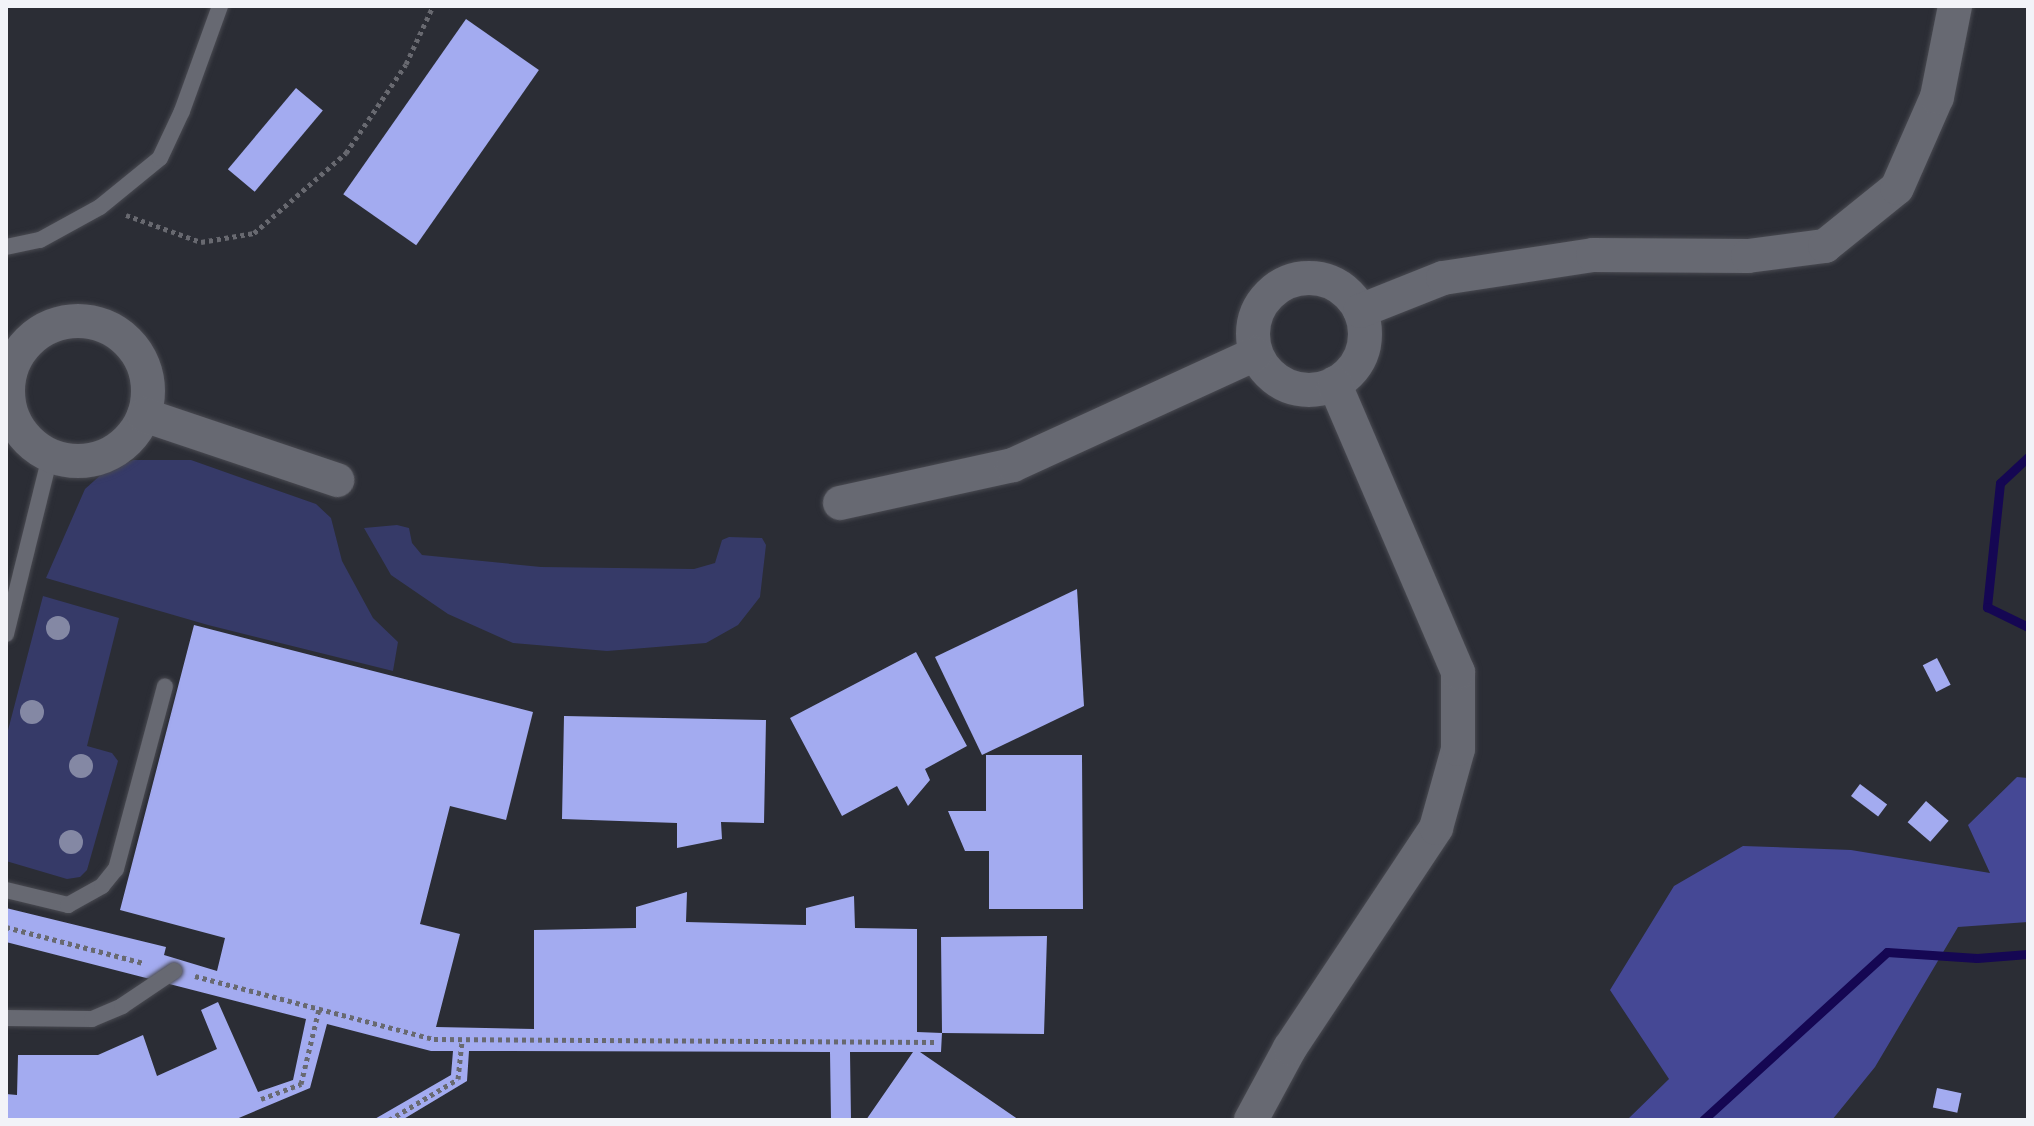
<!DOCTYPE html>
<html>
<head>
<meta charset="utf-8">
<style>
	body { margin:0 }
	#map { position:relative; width:2034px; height:1126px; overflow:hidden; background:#2b2d35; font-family:Manrope,sans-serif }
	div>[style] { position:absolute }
	.green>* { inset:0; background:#363a68 }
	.forest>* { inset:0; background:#454895 }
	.stream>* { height:9px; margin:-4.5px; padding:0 4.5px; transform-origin:4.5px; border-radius:4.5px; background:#150753 }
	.building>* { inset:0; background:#a3abf0; transform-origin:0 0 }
	.path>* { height:5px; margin-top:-2.5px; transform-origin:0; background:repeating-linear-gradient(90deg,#686970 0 4px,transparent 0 8px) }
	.roads { filter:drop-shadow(0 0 2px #494a51) drop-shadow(0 0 2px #494a51) }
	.lane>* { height:16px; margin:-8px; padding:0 8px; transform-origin:8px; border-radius:8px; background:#676972 }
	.street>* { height:34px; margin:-17px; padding:0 17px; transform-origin:17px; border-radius:17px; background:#676972 }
	.street>.ring { margin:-17px; padding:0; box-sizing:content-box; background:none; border:34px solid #676972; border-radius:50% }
	.trees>* { width:24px; height:24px; margin:-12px; border-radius:50%; background:#8488a4 }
	span { translate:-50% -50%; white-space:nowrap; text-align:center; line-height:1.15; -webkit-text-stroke:8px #22232a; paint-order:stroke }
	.frame { position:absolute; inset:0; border:8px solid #f2f3f8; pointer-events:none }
</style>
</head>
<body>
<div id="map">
	<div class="green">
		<i style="clip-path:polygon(133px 460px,191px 460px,316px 504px,331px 518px,342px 561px,373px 618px,398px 642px,393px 671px,208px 625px,46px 578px,85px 489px,104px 472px)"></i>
		<i style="clip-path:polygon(397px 525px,409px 528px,412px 543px,422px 555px,541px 567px,694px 569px,715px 563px,722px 540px,729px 537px,762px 538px,766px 545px,760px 597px,738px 625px,706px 643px,607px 651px,513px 643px,448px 614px,391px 575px,364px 528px)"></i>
		<i style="clip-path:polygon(43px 596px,119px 618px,87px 746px,112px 753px,118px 761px,87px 870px,80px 877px,67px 879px,6px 861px,6px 738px)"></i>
	</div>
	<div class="forest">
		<i style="clip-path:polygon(2017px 777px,2028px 778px,2028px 922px,1958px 927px,1875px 1067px,1832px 1120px,1627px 1120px,1669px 1079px,1610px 990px,1674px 886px,1743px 846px,1851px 850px,1990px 873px,1968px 825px)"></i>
	</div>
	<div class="stream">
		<i style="left:2028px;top:457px;width:38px;rotate:137deg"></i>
		<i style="left:2000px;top:483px;width:125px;rotate:96deg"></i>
		<i style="left:1987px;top:607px;width:46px;rotate:26deg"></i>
		<i style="left:1703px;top:1120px;width:249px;rotate:-42.4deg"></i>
		<i style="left:1887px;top:952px;width:90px;rotate:3.8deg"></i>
		<i style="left:1977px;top:958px;width:51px;rotate:-4.5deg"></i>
	</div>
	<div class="building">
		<i style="left:466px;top:19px;width:89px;height:214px;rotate:35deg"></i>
		<i style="left:296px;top:88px;width:35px;height:106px;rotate:40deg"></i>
		<i style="clip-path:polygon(1077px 589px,1084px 706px,982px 755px,935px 657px)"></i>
		<i style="clip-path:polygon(194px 625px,533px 712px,506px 820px,450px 806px,420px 924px,460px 934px,436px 1027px,534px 1029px,534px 930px,636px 928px,636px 907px,687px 892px,686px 922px,806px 925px,806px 908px,854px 896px,855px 928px,917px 929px,917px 1032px,942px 1033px,941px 937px,1047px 936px,1044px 1034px,942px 1033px,941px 1052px,920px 1052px,1019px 1120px,866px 1120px,913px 1052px,850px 1052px,851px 1120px,831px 1120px,830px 1052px,469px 1051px,467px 1081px,402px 1120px,373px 1120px,451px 1075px,453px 1051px,431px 1051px,327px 1024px,310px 1088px,234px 1120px,6px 1120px,6px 1094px,17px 1095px,18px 1055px,98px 1055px,143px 1035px,157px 1076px,217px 1049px,201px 1010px,218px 1002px,258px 1092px,293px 1080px,306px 1019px,6px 942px,6px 908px,166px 947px,164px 955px,217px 971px,225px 938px,120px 910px)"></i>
		<i style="clip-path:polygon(916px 652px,967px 746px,925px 769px,930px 780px,908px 806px,897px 786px,842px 816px,790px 718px)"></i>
		<i style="left:1937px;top:658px;width:30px;height:16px;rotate:63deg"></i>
		<i style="clip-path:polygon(564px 716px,766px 720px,764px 823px,721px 822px,722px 839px,677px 848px,677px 823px,562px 819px)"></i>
		<i style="clip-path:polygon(986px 755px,1082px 755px,1083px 909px,989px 909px,989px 851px,965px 851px,948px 811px,986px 811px)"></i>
		<i style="left:1860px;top:784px;width:34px;height:15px;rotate:37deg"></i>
		<i style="left:1926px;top:801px;width:30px;height:28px;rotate:41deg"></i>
		<i style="left:1937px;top:1088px;width:25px;height:20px;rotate:12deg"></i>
	</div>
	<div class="path">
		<i style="left:126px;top:215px;width:80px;rotate:19.8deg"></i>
		<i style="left:201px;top:242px;width:54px;rotate:-9.6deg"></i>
		<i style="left:254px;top:233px;width:122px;rotate:-41deg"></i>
		<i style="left:346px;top:153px;width:107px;rotate:-56deg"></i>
		<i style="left:406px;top:64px;width:64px;rotate:-65deg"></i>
		<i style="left:6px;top:927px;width:142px;rotate:14.7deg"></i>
		<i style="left:195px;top:976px;width:247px;rotate:14.8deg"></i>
		<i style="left:434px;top:1039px;width:500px;rotate:0.34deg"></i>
		<i style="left:261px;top:1099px;width:43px;rotate:-20.6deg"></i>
		<i style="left:301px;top:1084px;width:77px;rotate:-76.5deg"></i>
		<i style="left:389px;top:1120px;width:80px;rotate:-30.7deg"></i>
		<i style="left:458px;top:1079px;width:39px;rotate:-84deg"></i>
	</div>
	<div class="roads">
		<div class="lane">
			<i style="left:6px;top:247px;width:35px;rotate:-12deg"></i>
			<i style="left:40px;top:240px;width:68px;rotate:-28.8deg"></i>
			<i style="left:100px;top:207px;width:77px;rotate:-39.2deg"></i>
			<i style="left:160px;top:158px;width:52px;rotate:-64.9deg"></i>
			<i style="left:182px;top:111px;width:112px;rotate:-70.1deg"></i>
			<i style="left:6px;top:634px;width:183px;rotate:-76.1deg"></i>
			<i style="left:6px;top:890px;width:64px;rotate:13.6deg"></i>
			<i style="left:68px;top:905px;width:39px;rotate:-29deg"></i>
			<i style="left:102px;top:886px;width:22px;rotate:-51deg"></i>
			<i style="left:116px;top:869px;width:189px;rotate:-75deg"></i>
			<i style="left:6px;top:1018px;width:86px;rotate:0.7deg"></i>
			<i style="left:92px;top:1019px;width:33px;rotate:-23deg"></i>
			<i style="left:122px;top:1006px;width:63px;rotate:-33.9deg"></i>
		</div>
		<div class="street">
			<i class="ring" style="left:1253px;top:278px;width:78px;height:78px"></i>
			<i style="left:1360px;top:311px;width:89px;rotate:-21.7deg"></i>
			<i style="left:1443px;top:278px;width:152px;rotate:-8.7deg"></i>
			<i style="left:1593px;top:255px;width:155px;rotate:0.4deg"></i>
			<i style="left:1748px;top:256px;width:78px;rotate:-7.4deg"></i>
			<i style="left:1825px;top:246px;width:92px;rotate:-38.9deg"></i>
			<i style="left:1897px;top:188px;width:99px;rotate:-66.3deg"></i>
			<i style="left:1937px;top:97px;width:93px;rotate:-78.8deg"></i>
			<i class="ring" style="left:8px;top:321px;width:106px;height:106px"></i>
			<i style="left:144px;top:415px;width:204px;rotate:18.6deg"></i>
			<i style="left:840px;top:503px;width:177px;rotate:-12.4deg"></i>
			<i style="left:1013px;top:465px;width:267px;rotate:-24.6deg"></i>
			<i style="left:1251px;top:1120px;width:82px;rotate:-61.6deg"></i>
			<i style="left:1290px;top:1048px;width:264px;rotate:-56.4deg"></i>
			<i style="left:1436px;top:828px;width:82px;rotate:-74.4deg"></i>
			<i style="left:1458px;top:749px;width:77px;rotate:-90deg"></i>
			<i style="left:1458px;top:672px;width:314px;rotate:-113.2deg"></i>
		</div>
	</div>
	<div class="trees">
		<i style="left:58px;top:628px"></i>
		<i style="left:32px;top:712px"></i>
		<i style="left:81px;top:766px"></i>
		<i style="left:71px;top:842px"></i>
	</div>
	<div class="frame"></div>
</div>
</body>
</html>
